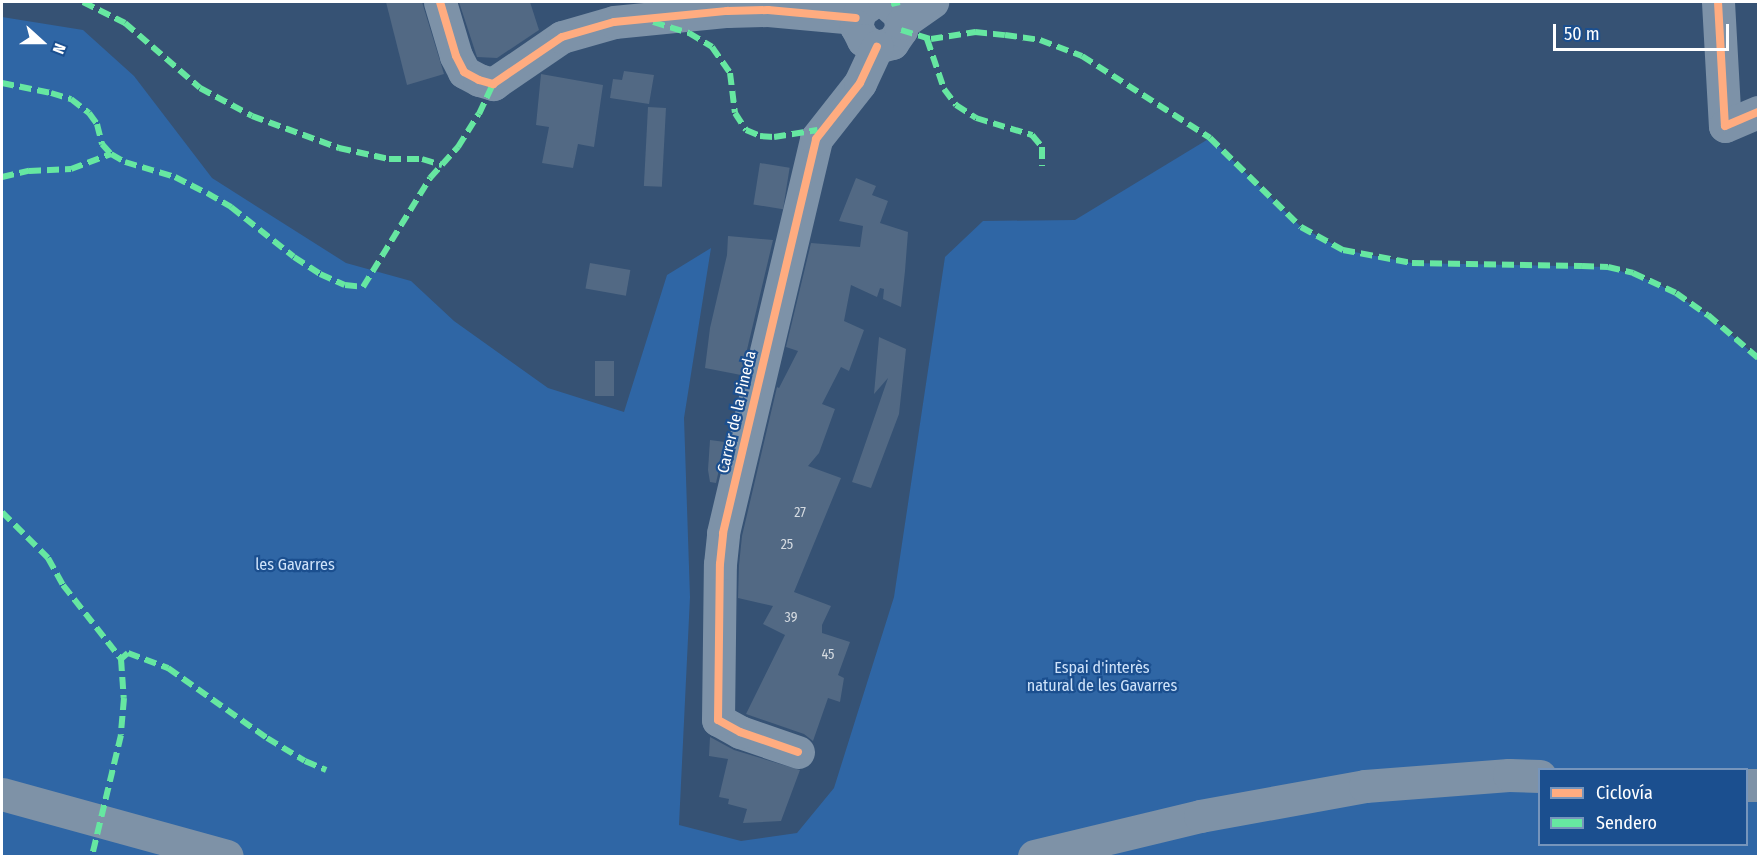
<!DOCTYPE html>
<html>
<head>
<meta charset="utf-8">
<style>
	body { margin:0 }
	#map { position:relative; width:1760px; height:858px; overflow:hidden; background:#365274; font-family:"Fira Sans Condensed",sans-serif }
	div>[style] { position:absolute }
	.green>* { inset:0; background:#2f66a5 }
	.building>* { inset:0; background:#526984; transform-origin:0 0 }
	.minor>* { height:33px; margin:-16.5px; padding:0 16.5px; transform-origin:16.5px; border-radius:16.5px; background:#7d92a8 }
	.highway>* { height:33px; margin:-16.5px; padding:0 16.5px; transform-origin:16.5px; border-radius:16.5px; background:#7e92a7 }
	.quiet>* { height:6px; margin-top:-3px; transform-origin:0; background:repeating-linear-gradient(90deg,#66e7a1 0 12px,transparent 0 18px) }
	.cycleway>* { height:8px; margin:-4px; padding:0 4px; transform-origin:4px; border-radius:4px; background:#ffac80 }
	span { translate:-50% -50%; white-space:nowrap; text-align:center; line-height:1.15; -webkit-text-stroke:4.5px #1b4f8f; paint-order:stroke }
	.number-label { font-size:14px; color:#d4dae0 }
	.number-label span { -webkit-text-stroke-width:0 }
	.street-label { font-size:16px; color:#fff }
	.park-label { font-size:16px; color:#cfe3fa }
	.frame { position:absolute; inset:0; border:3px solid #fff; pointer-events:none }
	.legend { position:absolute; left:1538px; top:768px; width:210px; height:78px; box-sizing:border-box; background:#1b4f8f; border:2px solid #7695bc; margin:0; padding:8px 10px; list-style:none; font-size:18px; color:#fff }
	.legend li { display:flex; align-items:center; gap:12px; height:30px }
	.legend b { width:30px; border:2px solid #7695bc }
	.north { position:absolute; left:12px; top:12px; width:60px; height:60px; -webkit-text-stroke:4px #1b4f8f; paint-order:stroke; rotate:111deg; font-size:16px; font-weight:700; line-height:24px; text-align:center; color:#fff }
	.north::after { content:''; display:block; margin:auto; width:21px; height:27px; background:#fff; clip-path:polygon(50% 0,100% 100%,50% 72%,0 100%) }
	.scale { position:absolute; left:1553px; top:24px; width:176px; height:27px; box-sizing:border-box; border:3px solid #fff; border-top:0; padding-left:8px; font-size:18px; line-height:21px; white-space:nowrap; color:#fff; -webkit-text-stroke:4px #1b4f8f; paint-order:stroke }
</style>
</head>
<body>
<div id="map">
	<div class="green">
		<i style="clip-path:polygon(evenodd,2px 17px,83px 30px,134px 76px,212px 178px,346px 263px,411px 281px,454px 321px,548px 388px,624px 412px,667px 275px,711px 248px,684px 418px,690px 597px,679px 825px,741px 841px,797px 833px,834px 788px,894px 597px,945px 257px,983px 221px,1075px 220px,1210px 138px,1301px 227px,1344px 250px,1412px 263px,1608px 267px,1657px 283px,1708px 315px,1758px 358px,1758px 856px,2px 856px,2px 17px,1540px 770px,1746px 770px,1746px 844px,1540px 844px,1540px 770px)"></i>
	</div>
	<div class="building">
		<i style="clip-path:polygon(386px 2px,422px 2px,444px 74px,407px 85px)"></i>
		<i style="clip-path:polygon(459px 2px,530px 2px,539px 30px,497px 58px,477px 57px)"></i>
		<i style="clip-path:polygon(624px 71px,654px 75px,649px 104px,610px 98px,613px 79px,622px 80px)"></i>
		<i style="clip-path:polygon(541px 74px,603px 85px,594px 147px,578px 144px,573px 168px,542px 163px,549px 127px,536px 125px)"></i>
		<i style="left:648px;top:107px;width:18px;height:79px;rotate:3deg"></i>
		<i style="left:760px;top:163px;width:30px;height:42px;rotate:9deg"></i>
		<i style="clip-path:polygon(856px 178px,876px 186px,872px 195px,888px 201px,880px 223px,908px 232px,905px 271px,901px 307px,883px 299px,884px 289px,880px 288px,877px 297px,851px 285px,844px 321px,864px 330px,849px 371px,841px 367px,822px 404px,835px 409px,819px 453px,808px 466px,841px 478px,794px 592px,831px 606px,822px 625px,822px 633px,850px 642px,838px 675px,844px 678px,840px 702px,828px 698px,813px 741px,804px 734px,746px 714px,785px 635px,763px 624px,773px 606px,738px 598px,739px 565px,742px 536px,777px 387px,779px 388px,798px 351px,786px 347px,811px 243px,860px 247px,863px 226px,839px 221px)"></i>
		<i style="clip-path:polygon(728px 236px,773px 240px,741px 375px,705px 368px,710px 328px,727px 255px)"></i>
		<i style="left:590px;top:263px;width:41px;height:26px;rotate:10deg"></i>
		<i style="clip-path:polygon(879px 337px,906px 349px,899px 414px,871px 488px,852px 482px,888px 378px,874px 394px)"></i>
		<i style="left:595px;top:361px;width:19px;height:35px"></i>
		<i style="clip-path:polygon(710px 440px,725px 442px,716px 483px,710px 482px,708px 470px)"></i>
		<i style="clip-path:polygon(710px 737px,734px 750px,800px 770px,781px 821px,743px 823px,747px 809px,728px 804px,729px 799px,719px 797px,728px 759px,709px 756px)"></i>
	</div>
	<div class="minor">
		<i style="left:440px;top:2px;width:56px;rotate:73.5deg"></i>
		<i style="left:456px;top:56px;width:18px;rotate:63deg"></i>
		<i style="left:464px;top:72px;width:17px;rotate:28deg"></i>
		<i style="left:479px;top:80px;width:15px;rotate:16deg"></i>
		<i style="left:493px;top:84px;width:83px;rotate:-34.3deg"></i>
		<i style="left:562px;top:37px;width:54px;rotate:-16.1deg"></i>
		<i style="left:614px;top:22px;width:114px;rotate:-5.6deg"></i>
		<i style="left:727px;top:11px;width:41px;rotate:-1.4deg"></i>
		<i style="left:768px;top:10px;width:88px;rotate:5.2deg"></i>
		<i style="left:873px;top:2px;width:16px;rotate:145deg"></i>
		<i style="left:860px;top:11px;width:16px;rotate:105deg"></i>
		<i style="left:856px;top:26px;width:16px;rotate:63deg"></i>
		<i style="left:863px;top:40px;width:16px;rotate:27deg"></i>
		<i style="left:877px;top:47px;width:16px;rotate:-15deg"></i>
		<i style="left:892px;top:43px;width:16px;rotate:-55deg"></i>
		<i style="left:901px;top:30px;width:15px;rotate:-94deg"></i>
		<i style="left:900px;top:15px;width:20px;rotate:-139deg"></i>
		<i style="left:1718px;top:2px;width:124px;rotate:86.8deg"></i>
		<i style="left:1725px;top:126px;width:36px;rotate:-23deg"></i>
		<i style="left:902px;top:23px;width:37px;rotate:-35deg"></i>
		<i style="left:798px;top:752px;width:61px;rotate:-161deg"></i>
		<i style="left:740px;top:732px;width:25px;rotate:-151deg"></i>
		<i style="left:718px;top:720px;width:156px;rotate:-89.3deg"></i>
		<i style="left:720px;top:564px;width:31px;rotate:-84deg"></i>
		<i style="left:723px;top:533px;width:405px;rotate:-76.7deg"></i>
		<i style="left:816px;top:139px;width:71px;rotate:-51.8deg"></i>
		<i style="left:860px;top:83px;width:40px;rotate:-65deg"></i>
	</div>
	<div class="highway">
		<i style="left:1746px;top:785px;width:12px"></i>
		<i style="left:2px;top:794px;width:233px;rotate:15.4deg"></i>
		<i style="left:1034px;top:856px;width:171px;rotate:-13.5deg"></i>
		<i style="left:1200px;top:816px;width:168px;rotate:-10.3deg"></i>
		<i style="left:1365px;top:786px;width:144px;rotate:-4.4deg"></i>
		<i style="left:1509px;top:775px;width:31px;rotate:2deg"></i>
	</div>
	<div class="quiet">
		<i style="left:83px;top:2px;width:47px;rotate:26.6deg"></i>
		<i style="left:125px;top:23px;width:99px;rotate:40.9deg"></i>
		<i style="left:200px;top:88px;width:59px;rotate:28.3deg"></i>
		<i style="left:252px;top:116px;width:93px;rotate:20.2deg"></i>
		<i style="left:339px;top:148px;width:51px;rotate:12.4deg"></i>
		<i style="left:389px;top:159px;width:33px"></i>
		<i style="left:422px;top:159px;width:21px;rotate:17deg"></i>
		<i style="left:891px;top:4px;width:9px;rotate:-13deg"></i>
		<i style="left:653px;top:22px;width:38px;rotate:17deg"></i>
		<i style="left:689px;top:33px;width:27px;rotate:31deg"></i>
		<i style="left:712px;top:47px;width:32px;rotate:55deg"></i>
		<i style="left:730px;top:73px;width:40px;rotate:82.9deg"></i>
		<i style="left:735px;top:113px;width:20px;rotate:57deg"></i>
		<i style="left:746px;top:130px;width:15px;rotate:23deg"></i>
		<i style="left:760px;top:136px;width:14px;rotate:4deg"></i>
		<i style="left:774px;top:137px;width:44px;rotate:-9.2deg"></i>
		<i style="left:817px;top:130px;width:6px;rotate:81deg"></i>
		<i style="left:901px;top:30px;width:31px;rotate:17deg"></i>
		<i style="left:931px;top:39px;width:45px;rotate:-9deg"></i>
		<i style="left:975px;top:32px;width:30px;rotate:6deg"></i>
		<i style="left:1005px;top:35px;width:35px;rotate:8deg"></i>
		<i style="left:1040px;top:40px;width:45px;rotate:20.9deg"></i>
		<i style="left:1082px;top:56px;width:152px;rotate:32.6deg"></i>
		<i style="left:1210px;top:138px;width:127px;rotate:44.4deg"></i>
		<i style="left:1301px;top:227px;width:48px;rotate:28.7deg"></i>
		<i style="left:1343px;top:250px;width:70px;rotate:10.7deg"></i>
		<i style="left:1412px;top:263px;width:170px;rotate:1deg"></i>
		<i style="left:1582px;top:266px;width:26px;rotate:2deg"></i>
		<i style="left:1608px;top:267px;width:26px;rotate:13deg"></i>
		<i style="left:1633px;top:273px;width:47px;rotate:24.9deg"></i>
		<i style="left:1676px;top:293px;width:39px;rotate:35deg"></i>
		<i style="left:1708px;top:315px;width:66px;rotate:40.7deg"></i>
		<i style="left:927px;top:39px;width:53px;rotate:71.2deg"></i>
		<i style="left:944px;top:89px;width:20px;rotate:53deg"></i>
		<i style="left:956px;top:105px;width:24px;rotate:33deg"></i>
		<i style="left:976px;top:118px;width:59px;rotate:16.9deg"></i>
		<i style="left:1032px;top:135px;width:16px;rotate:50deg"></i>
		<i style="left:1042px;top:147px;width:19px;rotate:90deg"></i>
		<i style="left:2px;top:83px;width:50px;rotate:11.5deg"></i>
		<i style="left:51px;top:93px;width:21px;rotate:17deg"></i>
		<i style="left:71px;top:99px;width:23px;rotate:38deg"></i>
		<i style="left:89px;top:113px;width:14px;rotate:54deg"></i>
		<i style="left:97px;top:124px;width:21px;rotate:76deg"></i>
		<i style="left:102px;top:144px;width:13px;rotate:48deg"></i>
		<i style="left:111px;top:154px;width:16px;rotate:30deg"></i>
		<i style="left:125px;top:162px;width:52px;rotate:16.7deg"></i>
		<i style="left:175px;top:177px;width:36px;rotate:27deg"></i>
		<i style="left:207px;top:193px;width:28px;rotate:30deg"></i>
		<i style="left:231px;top:207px;width:80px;rotate:38.4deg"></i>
		<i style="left:294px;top:257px;width:31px;rotate:33deg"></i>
		<i style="left:320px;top:274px;width:27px;rotate:24deg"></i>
		<i style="left:345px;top:285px;width:18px;rotate:6deg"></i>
		<i style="left:363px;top:287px;width:128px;rotate:-58.4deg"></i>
		<i style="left:430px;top:178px;width:42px;rotate:-47.9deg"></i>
		<i style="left:458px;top:147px;width:39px;rotate:-58deg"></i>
		<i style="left:479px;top:114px;width:33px;rotate:-65deg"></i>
		<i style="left:2px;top:177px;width:28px;rotate:-13deg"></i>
		<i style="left:29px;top:171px;width:42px;rotate:-2.7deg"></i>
		<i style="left:71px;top:169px;width:43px;rotate:-20.6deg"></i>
		<i style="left:2px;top:512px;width:65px;rotate:45deg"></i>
		<i style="left:48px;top:558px;width:31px;rotate:61deg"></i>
		<i style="left:63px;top:585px;width:94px;rotate:51.9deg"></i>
		<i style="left:121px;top:659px;width:39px;rotate:86deg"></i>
		<i style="left:124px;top:698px;width:37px;rotate:95deg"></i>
		<i style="left:121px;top:735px;width:124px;rotate:103.5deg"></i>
		<i style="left:121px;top:659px;width:9px;rotate:-41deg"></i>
		<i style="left:128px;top:653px;width:43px;rotate:20.6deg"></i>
		<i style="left:168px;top:668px;width:121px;rotate:35.3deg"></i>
		<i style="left:267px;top:738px;width:44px;rotate:31.2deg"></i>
		<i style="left:305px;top:761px;width:23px;rotate:23deg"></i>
	</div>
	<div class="cycleway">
		<i style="left:440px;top:2px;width:56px;rotate:73.5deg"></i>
		<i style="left:456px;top:56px;width:18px;rotate:63deg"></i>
		<i style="left:464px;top:72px;width:17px;rotate:28deg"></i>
		<i style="left:479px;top:80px;width:15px;rotate:16deg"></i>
		<i style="left:493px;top:84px;width:83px;rotate:-34.3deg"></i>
		<i style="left:562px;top:37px;width:54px;rotate:-16.1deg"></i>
		<i style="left:614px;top:22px;width:114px;rotate:-5.6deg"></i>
		<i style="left:727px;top:11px;width:41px;rotate:-1.4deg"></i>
		<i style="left:768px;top:10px;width:88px;rotate:5.2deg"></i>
		<i style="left:1718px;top:2px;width:124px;rotate:86.8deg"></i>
		<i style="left:1725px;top:126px;width:36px;rotate:-23deg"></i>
		<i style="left:798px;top:752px;width:61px;rotate:-161deg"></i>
		<i style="left:740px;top:732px;width:25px;rotate:-151deg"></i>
		<i style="left:718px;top:720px;width:156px;rotate:-89.3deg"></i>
		<i style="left:720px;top:564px;width:31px;rotate:-84deg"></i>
		<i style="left:723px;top:533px;width:405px;rotate:-76.7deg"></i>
		<i style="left:816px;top:139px;width:71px;rotate:-51.8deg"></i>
		<i style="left:860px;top:83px;width:40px;rotate:-65deg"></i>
	</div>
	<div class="number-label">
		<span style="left:800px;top:513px">27</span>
		<span style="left:787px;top:545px">25</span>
		<span style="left:791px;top:618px">39</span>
		<span style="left:828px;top:655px">45</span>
	</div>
	<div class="street-label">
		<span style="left:737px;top:412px;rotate:-77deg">Carrer de la Pineda</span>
	</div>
	<div class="park-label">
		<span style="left:295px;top:565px">les Gavarres</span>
		<span style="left:1102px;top:677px">Espai d'interès<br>natural de les Gavarres</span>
	</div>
	<div class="frame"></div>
	<ul class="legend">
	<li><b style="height:8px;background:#ffac80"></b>Ciclovía</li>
	<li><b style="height:8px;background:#66e7a1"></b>Sendero</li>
	</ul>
	<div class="north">N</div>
	<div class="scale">50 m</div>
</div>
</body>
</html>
